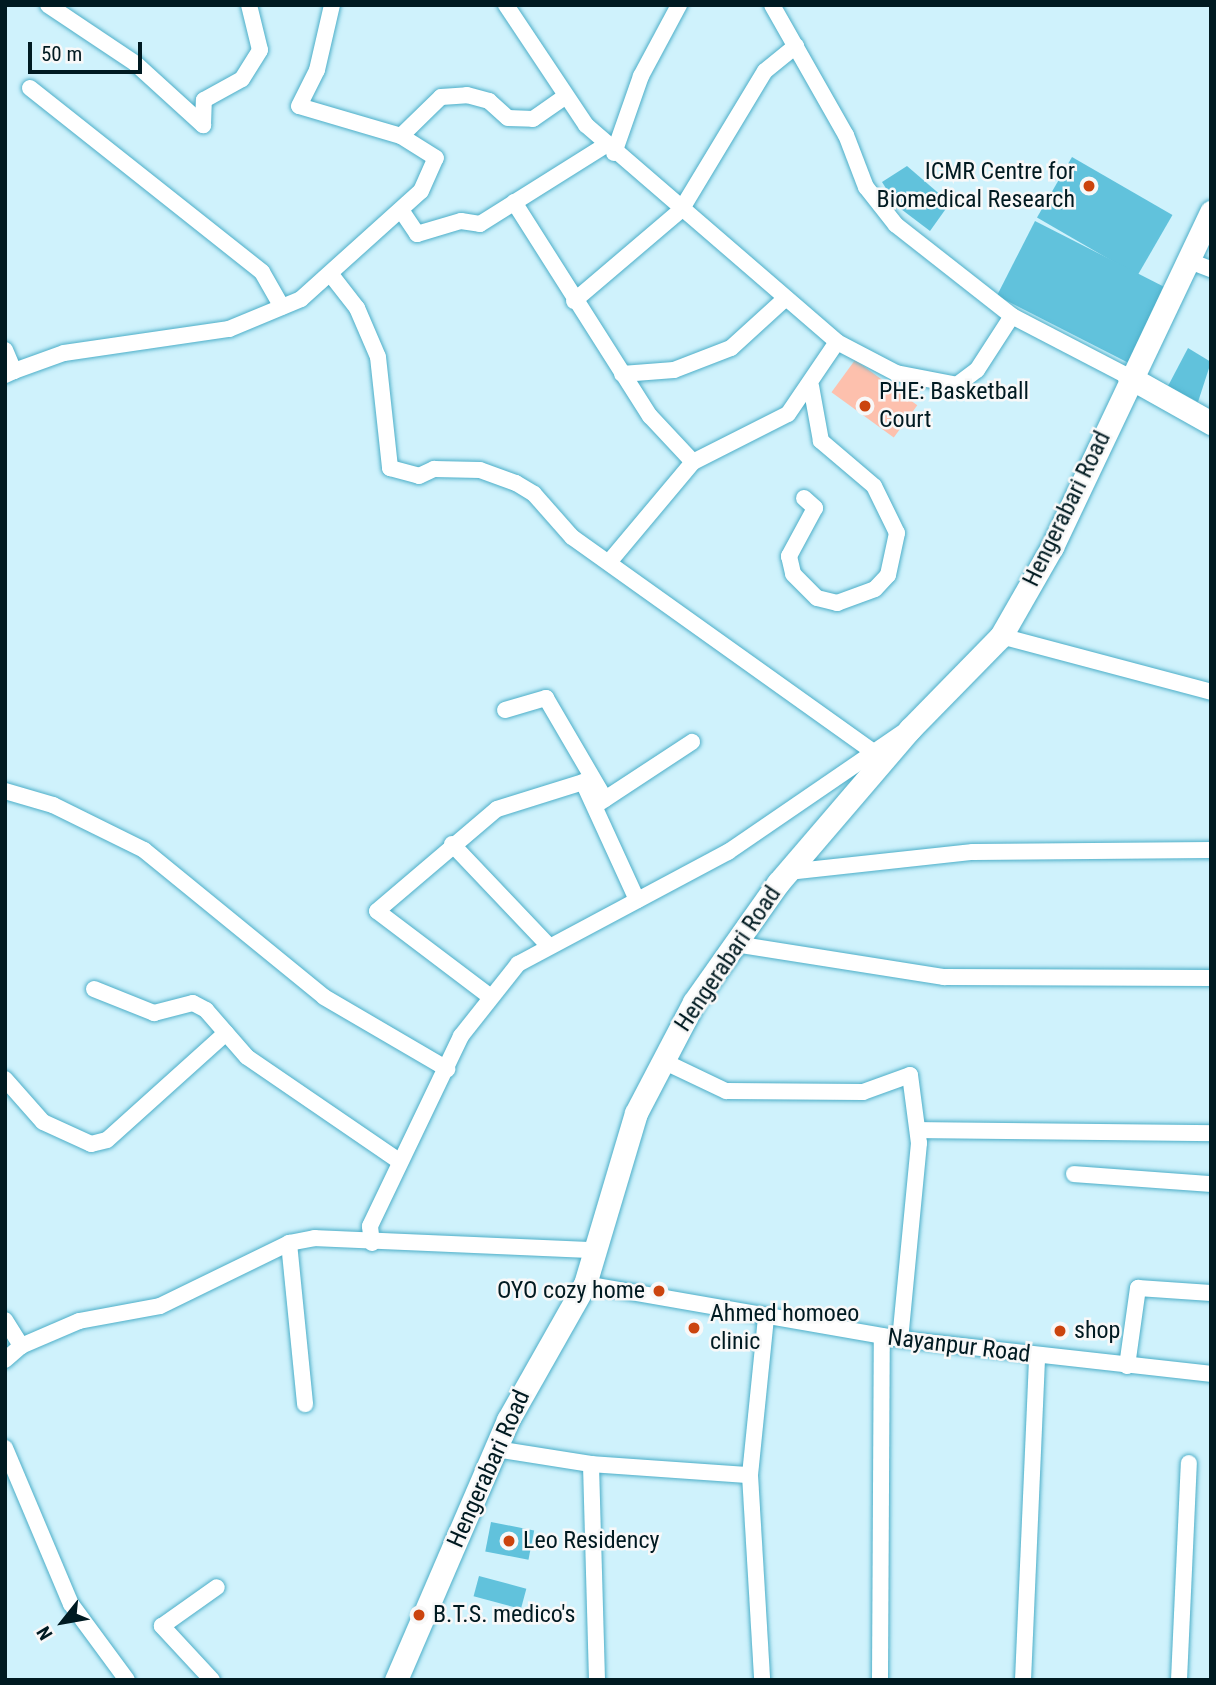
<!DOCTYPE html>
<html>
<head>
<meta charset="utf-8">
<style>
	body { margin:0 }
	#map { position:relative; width:1216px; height:1685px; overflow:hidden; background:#cff2fc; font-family:"Roboto Condensed",sans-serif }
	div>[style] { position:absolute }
	.green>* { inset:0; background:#fdc0ad; transform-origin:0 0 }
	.building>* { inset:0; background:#61c2dc; transform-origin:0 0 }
	.roads { filter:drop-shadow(0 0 2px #4caec8) drop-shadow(0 0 2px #4caec8) }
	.street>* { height:16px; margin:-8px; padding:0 8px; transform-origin:8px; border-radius:8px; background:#fff }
	.secondary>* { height:23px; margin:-11.5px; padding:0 11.5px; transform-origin:11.5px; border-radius:11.5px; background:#fff }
	.dots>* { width:19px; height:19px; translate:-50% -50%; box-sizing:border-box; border:4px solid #f8f8f8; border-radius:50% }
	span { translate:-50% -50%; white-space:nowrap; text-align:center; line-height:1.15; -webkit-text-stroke:5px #f8f8f8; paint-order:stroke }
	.poi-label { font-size:24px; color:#001a21 }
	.right { translate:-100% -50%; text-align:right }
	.left { translate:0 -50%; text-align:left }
	.street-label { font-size:24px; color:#001a21 }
	.frame { position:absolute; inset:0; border:7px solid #001a21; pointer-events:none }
	.north { position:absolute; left:28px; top:1587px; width:70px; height:70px; -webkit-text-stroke:5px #f8f8f8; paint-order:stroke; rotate:239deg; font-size:19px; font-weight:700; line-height:28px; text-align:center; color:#001a21 }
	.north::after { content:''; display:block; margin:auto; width:24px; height:32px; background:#001a21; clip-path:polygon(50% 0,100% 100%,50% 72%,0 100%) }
	.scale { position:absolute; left:28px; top:42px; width:114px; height:32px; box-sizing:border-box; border:4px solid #001a21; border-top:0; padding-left:9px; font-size:21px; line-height:24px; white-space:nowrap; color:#001a21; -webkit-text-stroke:5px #f8f8f8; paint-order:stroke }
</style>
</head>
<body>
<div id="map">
	<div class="green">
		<i style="left:855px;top:360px;width:77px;height:40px;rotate:36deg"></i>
	</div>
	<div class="building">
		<i style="left:1072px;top:157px;width:116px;height:70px;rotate:30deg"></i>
		<i style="clip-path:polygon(907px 166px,950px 203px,930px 231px,897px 206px,882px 182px)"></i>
		<i style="left:1035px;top:221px;width:148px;height:84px;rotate:27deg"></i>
		<i style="clip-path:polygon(1188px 348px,1211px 362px,1198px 402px,1168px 386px)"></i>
		<i style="left:491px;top:1522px;width:44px;height:30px;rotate:11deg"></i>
		<i style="left:479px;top:1576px;width:49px;height:21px;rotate:15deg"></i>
	</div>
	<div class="roads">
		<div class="street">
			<i style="left:48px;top:5px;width:106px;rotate:33.8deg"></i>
			<i style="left:136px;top:64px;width:91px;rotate:42.3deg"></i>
			<i style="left:203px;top:125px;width:25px;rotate:-88deg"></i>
			<i style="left:204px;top:100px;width:43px;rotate:-28.9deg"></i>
			<i style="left:242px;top:79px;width:34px;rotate:-58deg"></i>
			<i style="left:260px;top:50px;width:46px;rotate:-103.7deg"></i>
			<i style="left:506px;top:5px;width:144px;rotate:56.3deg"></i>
			<i style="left:586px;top:125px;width:332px;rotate:40.8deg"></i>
			<i style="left:837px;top:342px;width:67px;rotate:27.7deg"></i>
			<i style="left:896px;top:373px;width:62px;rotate:11.1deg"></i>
			<i style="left:957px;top:385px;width:25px;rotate:-37deg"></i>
			<i style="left:977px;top:370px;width:64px;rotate:-57.1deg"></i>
			<i style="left:772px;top:5px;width:150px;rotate:60.4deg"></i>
			<i style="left:846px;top:135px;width:56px;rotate:69deg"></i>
			<i style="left:866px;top:187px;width:48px;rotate:51.7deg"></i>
			<i style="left:896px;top:225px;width:147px;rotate:38.1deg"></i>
			<i style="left:1012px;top:316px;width:132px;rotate:27.5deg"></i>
			<i style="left:30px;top:88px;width:296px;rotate:38.4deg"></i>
			<i style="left:262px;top:272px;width:40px;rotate:60.3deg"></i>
			<i style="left:401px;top:136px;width:56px;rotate:-44.3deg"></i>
			<i style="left:441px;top:97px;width:26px;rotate:-4deg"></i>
			<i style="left:467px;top:95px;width:23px;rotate:15deg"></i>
			<i style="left:489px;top:101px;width:25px;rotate:42deg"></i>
			<i style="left:508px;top:118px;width:25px;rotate:2deg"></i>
			<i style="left:533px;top:119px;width:40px;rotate:-34.9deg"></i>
			<i style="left:614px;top:153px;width:82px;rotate:-70.7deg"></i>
			<i style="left:641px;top:76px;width:81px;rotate:-61.8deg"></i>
			<i style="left:514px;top:202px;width:254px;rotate:57.6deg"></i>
			<i style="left:650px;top:416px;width:63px;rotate:46.9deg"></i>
			<i style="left:693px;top:462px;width:106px;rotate:-26.8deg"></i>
			<i style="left:788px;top:414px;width:87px;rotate:-55.8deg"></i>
			<i style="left:401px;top:210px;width:29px;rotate:56deg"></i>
			<i style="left:417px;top:234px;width:46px;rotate:-16.5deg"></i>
			<i style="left:461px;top:221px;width:19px;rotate:9deg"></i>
			<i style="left:480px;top:224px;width:149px;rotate:-32.1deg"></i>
			<i style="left:1187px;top:260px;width:26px;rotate:21deg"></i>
			<i style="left:332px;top:276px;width:41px;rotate:52deg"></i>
			<i style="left:357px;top:308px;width:53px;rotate:66.8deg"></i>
			<i style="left:378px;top:357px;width:112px;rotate:83.8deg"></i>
			<i style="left:390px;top:468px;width:30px;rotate:15deg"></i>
			<i style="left:419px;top:476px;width:17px;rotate:-25deg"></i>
			<i style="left:434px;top:469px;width:46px;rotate:1.2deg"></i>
			<i style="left:480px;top:470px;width:38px;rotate:20deg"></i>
			<i style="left:516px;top:483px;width:21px;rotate:31deg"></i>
			<i style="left:534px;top:494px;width:57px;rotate:48.5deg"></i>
			<i style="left:572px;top:537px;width:369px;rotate:35.5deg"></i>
			<i style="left:574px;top:301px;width:140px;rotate:-40.4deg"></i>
			<i style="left:681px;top:210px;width:162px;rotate:-58.9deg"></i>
			<i style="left:765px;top:71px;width:40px;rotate:-39deg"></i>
			<i style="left:5px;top:350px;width:23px;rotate:67deg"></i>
			<i style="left:14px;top:371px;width:10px;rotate:156deg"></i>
			<i style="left:14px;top:371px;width:53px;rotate:-19.8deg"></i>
			<i style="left:64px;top:353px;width:167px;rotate:-8.3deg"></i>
			<i style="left:229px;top:329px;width:78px;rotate:-22.6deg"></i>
			<i style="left:301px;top:299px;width:161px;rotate:-42deg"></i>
			<i style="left:421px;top:191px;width:36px;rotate:-66deg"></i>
			<i style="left:436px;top:158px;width:41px;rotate:-147.8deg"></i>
			<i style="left:401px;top:136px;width:106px;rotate:-163.6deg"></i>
			<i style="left:299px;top:106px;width:40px;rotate:-63.4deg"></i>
			<i style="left:317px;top:70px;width:67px;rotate:-77deg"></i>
			<i style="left:622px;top:374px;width:52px;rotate:-4.4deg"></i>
			<i style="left:674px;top:370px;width:61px;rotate:-21.1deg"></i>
			<i style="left:731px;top:348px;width:74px;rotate:-42.3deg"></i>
			<i style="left:804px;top:498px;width:15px;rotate:42deg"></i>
			<i style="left:815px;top:508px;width:55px;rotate:118.4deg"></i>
			<i style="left:789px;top:556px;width:18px;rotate:77deg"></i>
			<i style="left:793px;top:574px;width:34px;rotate:45deg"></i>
			<i style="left:817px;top:598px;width:21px;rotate:14deg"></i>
			<i style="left:837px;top:603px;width:40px;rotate:-20.2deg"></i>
			<i style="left:875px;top:589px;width:19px;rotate:-47deg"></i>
			<i style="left:888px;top:575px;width:43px;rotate:-77.9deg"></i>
			<i style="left:897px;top:533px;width:52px;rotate:-116.1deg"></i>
			<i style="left:874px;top:486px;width:70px;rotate:-139.7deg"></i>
			<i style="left:821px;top:441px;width:56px;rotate:-100.3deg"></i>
			<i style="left:610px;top:561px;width:129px;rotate:-50deg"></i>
			<i style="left:1001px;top:636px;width:217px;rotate:14.9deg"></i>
			<i style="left:505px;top:710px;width:43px;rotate:-16.3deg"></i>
			<i style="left:546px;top:698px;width:117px;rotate:59.7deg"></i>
			<i style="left:5px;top:791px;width:50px;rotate:16.3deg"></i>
			<i style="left:53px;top:805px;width:102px;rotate:26.3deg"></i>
			<i style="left:144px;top:850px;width:232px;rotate:39.2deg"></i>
			<i style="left:324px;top:997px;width:143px;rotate:30.3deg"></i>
			<i style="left:596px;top:805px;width:115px;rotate:-33.3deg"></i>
			<i style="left:452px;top:844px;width:138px;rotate:46.5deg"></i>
			<i style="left:788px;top:872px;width:186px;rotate:-6.2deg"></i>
			<i style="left:973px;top:852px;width:238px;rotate:-0.5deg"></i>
			<i style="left:735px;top:944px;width:212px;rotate:9deg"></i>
			<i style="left:944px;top:977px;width:267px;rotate:0.2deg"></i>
			<i style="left:94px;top:989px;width:65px;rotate:21.8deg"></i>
			<i style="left:154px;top:1013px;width:40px;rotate:-14.4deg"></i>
			<i style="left:193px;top:1003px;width:15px;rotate:28deg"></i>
			<i style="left:206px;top:1010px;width:62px;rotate:48.9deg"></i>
			<i style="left:247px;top:1057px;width:184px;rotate:34.4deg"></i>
			<i style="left:488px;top:995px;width:139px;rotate:-142.9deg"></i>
			<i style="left:377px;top:911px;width:157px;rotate:-40.4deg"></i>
			<i style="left:497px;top:809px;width:90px;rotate:-17.4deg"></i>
			<i style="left:583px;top:782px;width:130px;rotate:65.4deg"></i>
			<i style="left:663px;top:1061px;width:70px;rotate:25.5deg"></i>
			<i style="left:726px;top:1091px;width:137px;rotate:0.4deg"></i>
			<i style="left:863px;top:1092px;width:50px;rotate:-19.9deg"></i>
			<i style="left:910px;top:1075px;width:69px;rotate:82.5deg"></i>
			<i style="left:919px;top:1143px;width:197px;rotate:95.5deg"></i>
			<i style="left:5px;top:1079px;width:57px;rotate:48.5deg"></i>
			<i style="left:43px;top:1122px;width:53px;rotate:24.6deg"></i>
			<i style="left:91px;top:1144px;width:16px;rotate:-14deg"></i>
			<i style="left:107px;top:1140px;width:160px;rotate:-42deg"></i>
			<i style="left:919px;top:1130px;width:292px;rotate:0.6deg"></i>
			<i style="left:1074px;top:1174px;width:137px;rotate:4.2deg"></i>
			<i style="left:289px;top:1243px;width:162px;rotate:84.3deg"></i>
			<i style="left:372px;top:1243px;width:17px;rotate:-97deg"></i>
			<i style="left:370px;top:1226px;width:211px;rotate:-64.4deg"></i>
			<i style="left:461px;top:1036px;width:92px;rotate:-51.6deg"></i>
			<i style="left:518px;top:964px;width:238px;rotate:-28.1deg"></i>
			<i style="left:728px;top:852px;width:211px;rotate:-34.4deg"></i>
			<i style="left:585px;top:1284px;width:320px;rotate:9.9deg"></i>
			<i style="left:900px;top:1339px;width:313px;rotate:6.4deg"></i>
			<i style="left:5px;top:1320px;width:31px;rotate:58deg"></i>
			<i style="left:5px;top:1360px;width:21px;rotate:-41deg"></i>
			<i style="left:21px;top:1346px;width:63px;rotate:-23.3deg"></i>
			<i style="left:79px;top:1321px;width:82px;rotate:-10.5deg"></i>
			<i style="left:160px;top:1306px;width:144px;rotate:-26deg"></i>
			<i style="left:289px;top:1243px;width:26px;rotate:-11deg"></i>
			<i style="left:315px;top:1238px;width:278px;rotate:2.5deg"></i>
			<i style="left:1127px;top:1366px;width:79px;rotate:-82deg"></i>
			<i style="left:1138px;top:1288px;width:73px;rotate:3.9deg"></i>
			<i style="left:5px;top:1448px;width:169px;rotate:67.1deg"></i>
			<i style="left:71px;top:1604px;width:94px;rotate:53.6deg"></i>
			<i style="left:496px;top:1449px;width:96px;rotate:9deg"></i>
			<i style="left:750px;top:1475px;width:205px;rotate:86.6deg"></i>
			<i style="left:212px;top:1680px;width:74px;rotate:-132.8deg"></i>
			<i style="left:162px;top:1626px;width:67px;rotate:-35.3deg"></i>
			<i style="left:597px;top:1680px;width:216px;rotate:-91.6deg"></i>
			<i style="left:591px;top:1464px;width:159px;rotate:4deg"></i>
			<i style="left:750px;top:1475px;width:158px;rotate:-84.2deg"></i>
			<i style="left:880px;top:1680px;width:344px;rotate:-89.7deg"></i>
			<i style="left:1023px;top:1680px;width:325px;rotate:-87.5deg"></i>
			<i style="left:1179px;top:1680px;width:217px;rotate:-87.4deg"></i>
		</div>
		<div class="secondary">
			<i style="left:1129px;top:377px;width:94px;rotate:29.3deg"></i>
			<i style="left:396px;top:1680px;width:283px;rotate:-66.7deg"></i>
			<i style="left:508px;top:1420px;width:156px;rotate:-60.5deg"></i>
			<i style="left:585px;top:1284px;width:178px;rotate:-73.4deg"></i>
			<i style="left:636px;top:1113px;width:125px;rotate:-62.4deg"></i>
			<i style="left:694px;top:1002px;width:146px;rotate:-54.8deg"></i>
			<i style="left:778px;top:883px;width:203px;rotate:-49.4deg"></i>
			<i style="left:910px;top:729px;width:130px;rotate:-45.6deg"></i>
			<i style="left:1001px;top:636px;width:103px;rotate:-60.2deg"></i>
			<i style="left:1052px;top:547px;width:371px;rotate:-64.6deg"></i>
		</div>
	</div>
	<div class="dots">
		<i style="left:1089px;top:186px;background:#cb440e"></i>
		<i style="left:865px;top:406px;background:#cb440e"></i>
		<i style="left:659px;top:1291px;background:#cb440e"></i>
		<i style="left:694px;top:1328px;background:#cb440e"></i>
		<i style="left:1060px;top:1331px;background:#cb440e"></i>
		<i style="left:509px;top:1541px;background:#cb440e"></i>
		<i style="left:419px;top:1615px;background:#cb440e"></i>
	</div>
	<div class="poi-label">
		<span class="right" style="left:1075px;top:186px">ICMR Centre for<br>Biomedical Research</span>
		<span class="left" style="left:879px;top:406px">PHE: Basketball<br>Court</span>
		<span class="right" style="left:645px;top:1291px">OYO cozy home</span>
		<span class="left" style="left:710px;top:1328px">Ahmed homoeo<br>clinic</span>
		<span class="left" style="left:1074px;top:1331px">shop</span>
		<span class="left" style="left:523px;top:1541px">Leo Residency</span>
		<span class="left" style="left:433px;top:1615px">B.T.S. medico's</span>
	</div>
	<div class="street-label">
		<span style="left:1067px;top:509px;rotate:-64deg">Hengerabari Road</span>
		<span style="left:728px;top:959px;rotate:-56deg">Hengerabari Road</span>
		<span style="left:959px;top:1346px;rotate:7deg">Nayanpur Road</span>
		<span style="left:489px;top:1469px;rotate:-66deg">Hengerabari Road</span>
	</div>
	<div class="frame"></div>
	<div class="north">N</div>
	<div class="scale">50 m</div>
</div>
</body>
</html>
